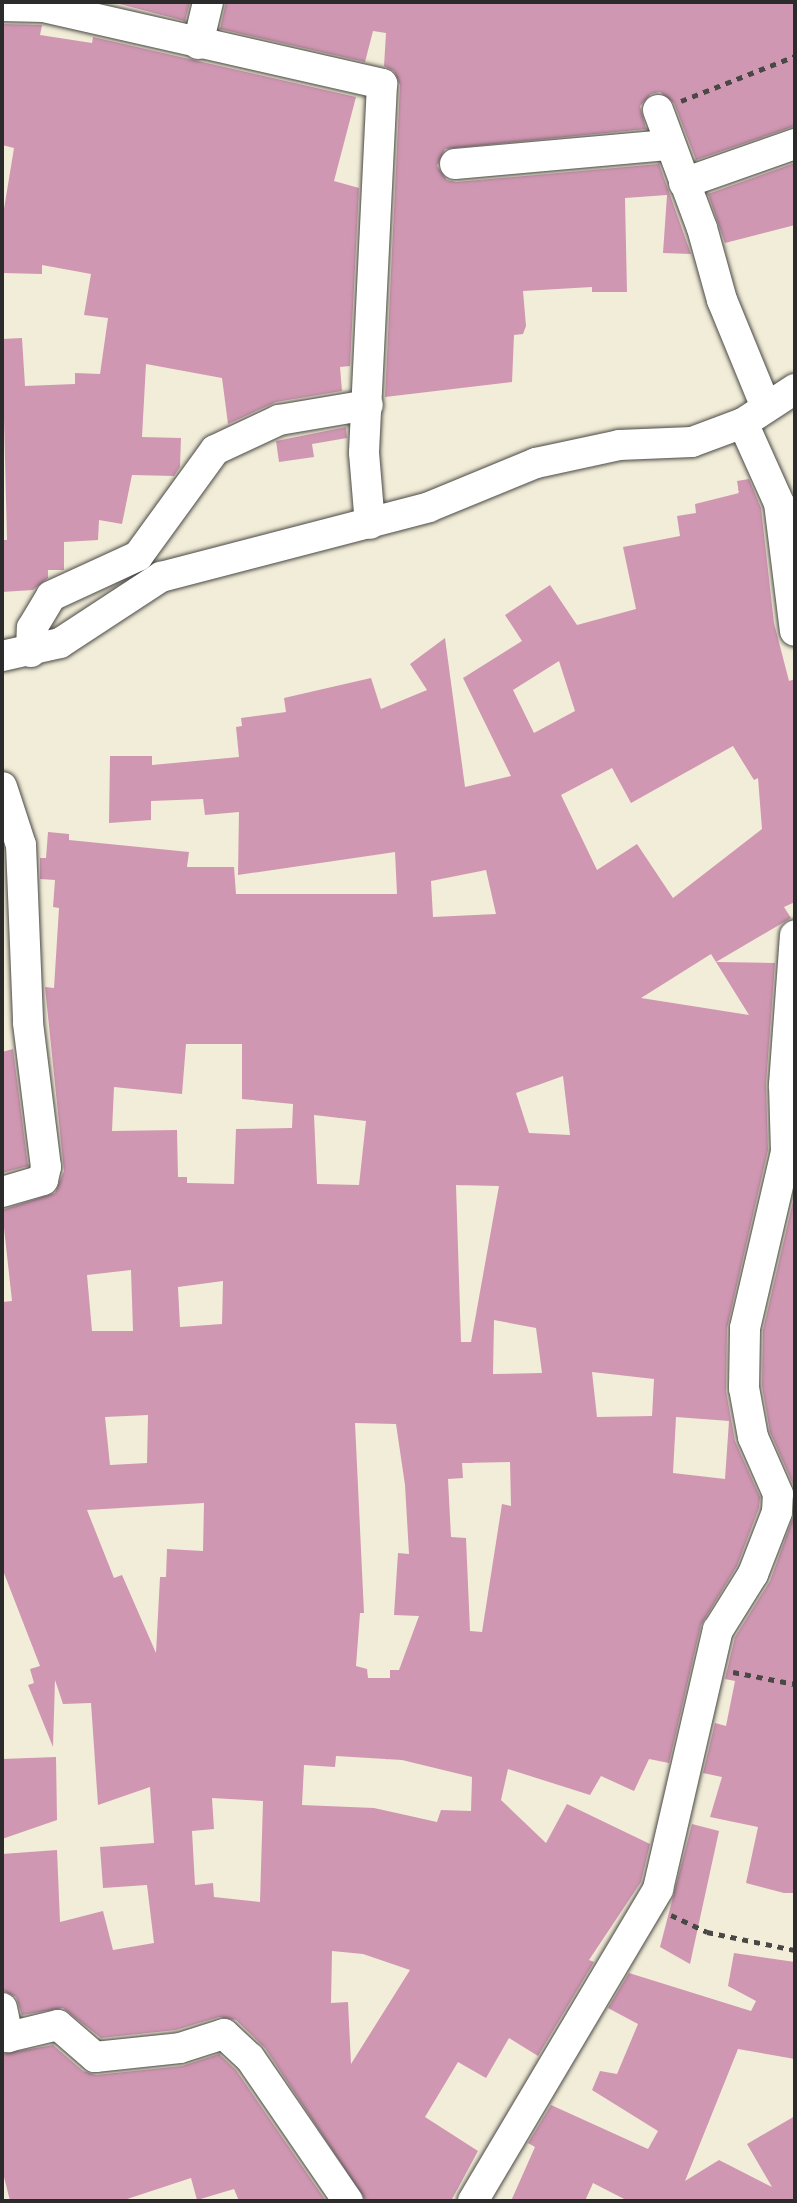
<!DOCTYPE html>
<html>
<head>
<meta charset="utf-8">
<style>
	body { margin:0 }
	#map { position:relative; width:797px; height:2203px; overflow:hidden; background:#f2edd8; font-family:"Sorts Mill Goudy",serif }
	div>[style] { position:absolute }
	.building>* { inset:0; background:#d097b2 }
	.path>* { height:5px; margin-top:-2.5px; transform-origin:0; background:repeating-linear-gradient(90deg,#494845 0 6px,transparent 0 12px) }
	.roads { filter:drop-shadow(0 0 2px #494845) drop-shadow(0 0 2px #494845) }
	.minor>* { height:30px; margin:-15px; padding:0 15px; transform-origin:15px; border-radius:15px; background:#fff }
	span { translate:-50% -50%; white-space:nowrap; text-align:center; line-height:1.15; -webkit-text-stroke:8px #fff; paint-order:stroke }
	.frame { position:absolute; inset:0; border:4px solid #2b2b2b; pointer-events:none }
</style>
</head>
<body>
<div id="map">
	<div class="building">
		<i style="clip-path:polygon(112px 2px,190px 2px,185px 21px)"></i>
		<i style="clip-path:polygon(226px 2px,795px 2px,795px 126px,696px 160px,674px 103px,660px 92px,651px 94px,640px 106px,646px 129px,445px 149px,437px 166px,447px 180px,456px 182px,659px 164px,691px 254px,663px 253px,667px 195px,625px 198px,627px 292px,592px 292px,592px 287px,523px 291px,526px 326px,523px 334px,514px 335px,512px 382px,385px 397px,400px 85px,394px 71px,384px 66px,386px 33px,373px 31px,365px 62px,220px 29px)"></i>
		<i style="clip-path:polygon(2px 24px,42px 25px,40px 35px,92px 43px,93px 37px,356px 97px,334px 181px,359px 188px,350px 366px,340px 367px,342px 391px,276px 402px,228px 424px,222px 378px,146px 364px,142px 437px,181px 438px,180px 467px,174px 476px,132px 475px,122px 524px,99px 520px,98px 540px,64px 542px,64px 570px,48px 570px,48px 578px,33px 590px,2px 592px,2px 540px,7px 540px,2px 339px,22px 338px,25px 386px,75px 384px,75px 373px,100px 374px,108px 318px,84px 315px,91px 274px,42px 265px,42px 274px,2px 273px,2px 221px,14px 148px,2px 145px)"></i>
		<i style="clip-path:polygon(795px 163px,795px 225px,725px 243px,708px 194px)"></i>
		<i style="clip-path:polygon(346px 427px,347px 438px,312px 444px,314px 457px,279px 462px,276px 441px)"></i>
		<i style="clip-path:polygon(evenodd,749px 479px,761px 508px,774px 623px,789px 681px,795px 679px,795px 902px,784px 907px,791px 918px,716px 962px,775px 963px,766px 1084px,768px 1150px,727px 1328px,726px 1391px,735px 1441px,760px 1497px,759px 1508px,737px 1566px,701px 1625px,669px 1763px,649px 1759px,634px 1791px,601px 1776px,590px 1795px,508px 1769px,501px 1800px,546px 1843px,567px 1804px,650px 1844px,641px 1882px,589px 1960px,594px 1962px,538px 2056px,509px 2038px,486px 2078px,458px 2062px,425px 2117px,478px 2151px,451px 2201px,366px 2201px,265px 2048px,236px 2020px,219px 2017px,176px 2030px,101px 2038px,63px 2008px,22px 2015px,16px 1997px,2px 1990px,2px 1854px,57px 1850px,60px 1922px,103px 1911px,113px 1950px,154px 1943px,147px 1885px,103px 1888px,100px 1847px,154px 1843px,150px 1787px,98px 1805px,91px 1703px,63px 1704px,55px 1680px,53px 1747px,28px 1685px,34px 1683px,30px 1669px,40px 1666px,2px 1568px,2px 1302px,12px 1301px,2px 1210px,55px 1193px,64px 1171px,45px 987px,54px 988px,59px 908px,53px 907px,55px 880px,40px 879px,40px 858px,46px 858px,48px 832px,69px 834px,69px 840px,189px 852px,187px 867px,234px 867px,236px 894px,397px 894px,395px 852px,238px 875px,239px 812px,205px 815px,203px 799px,151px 801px,151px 820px,109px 823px,110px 756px,152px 756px,152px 765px,239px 757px,236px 727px,242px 726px,241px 718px,286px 712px,284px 698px,371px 678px,381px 709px,427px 690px,410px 664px,445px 638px,465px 787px,511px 776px,463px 678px,522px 641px,505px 615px,550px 585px,577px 625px,636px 609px,623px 547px,680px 536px,677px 516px,696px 513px,695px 504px,739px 493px,737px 481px,749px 479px,559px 661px,575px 711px,534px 733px,513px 690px,559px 661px,749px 479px,733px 746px,754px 780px,758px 778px,762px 829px,673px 898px,637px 844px,597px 870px,561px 795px,612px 768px,631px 803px,733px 746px,749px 479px,486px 870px,496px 914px,433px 917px,431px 881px,486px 870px,749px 479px,711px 954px,749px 1015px,641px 998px,711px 954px,749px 479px,186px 1044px,242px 1044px,242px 1099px,293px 1104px,292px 1128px,236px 1129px,234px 1184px,187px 1183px,187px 1177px,178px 1177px,177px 1130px,112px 1131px,114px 1087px,182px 1094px,186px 1044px,749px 479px,563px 1076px,570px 1135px,529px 1133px,516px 1093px,563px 1076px,749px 479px,314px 1115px,366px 1121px,359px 1185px,317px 1184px,314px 1115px,749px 479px,456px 1185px,499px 1186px,471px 1342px,461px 1342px,456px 1185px,749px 479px,131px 1270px,133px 1331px,92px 1331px,87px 1275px,131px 1270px,749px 479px,223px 1281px,222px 1324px,180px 1327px,178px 1287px,223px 1281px,749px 479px,494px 1320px,536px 1328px,542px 1373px,493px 1374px,494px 1320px,749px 479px,592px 1372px,654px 1379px,652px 1416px,597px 1417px,592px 1372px,749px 479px,148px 1415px,147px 1463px,110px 1465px,105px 1417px,148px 1415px,749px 479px,676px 1417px,729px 1421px,725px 1479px,673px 1473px,676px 1417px,749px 479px,355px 1423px,396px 1424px,405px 1485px,409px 1554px,398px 1553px,394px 1615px,419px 1616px,399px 1670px,390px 1670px,390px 1678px,368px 1678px,367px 1669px,356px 1666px,360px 1613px,364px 1613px,355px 1423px,749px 479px,510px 1462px,511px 1506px,502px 1504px,482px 1632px,470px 1631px,466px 1538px,451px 1537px,448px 1479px,463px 1478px,462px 1463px,510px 1462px,749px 479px,204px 1503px,203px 1551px,167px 1549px,166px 1577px,160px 1577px,156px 1653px,122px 1575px,114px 1578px,87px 1510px,204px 1503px,749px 479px,336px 1756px,402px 1760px,472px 1777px,471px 1811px,441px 1810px,437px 1822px,374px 1808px,302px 1805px,304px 1765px,335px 1767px,336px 1756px,749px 479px,212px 1798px,263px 1801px,260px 1902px,214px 1897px,213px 1883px,195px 1885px,192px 1831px,214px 1829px,212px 1798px,749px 479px,332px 1951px,363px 1954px,410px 1970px,351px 2064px,348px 2002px,331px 2003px,332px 1951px)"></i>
		<i style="clip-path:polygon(13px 1049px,28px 1166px,2px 1173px,2px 1052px)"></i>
		<i style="clip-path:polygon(795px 1193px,795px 1489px,770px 1432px,762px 1386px,763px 1330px)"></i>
		<i style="clip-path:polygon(795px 1512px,795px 1893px,784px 1893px,746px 1883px,758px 1827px,710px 1817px,722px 1777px,703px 1773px,715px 1723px,726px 1726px,735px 1681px,725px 1679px,735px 1637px,770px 1581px)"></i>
		<i style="clip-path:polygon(56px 1757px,57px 1820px,2px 1839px,2px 1759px)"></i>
		<i style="clip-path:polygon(692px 1824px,719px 1831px,690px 1964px,660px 1947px)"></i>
		<i style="clip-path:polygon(734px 1953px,795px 1962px,795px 2059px,738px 2049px,685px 2181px,719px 2160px,772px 2187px,747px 2144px,795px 2116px,795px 2201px,628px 2201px,593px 2183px,585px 2201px,511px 2201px,535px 2147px,528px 2143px,551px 2105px,648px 2149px,658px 2131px,592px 2090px,600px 2071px,617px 2074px,638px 2024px,608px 2008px,629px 1973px,751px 2011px,756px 2001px,728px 1986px)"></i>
		<i style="clip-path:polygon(53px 2045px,83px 2071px,96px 2075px,182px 2066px,219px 2054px,236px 2070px,326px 2201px,239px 2201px,234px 2189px,197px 2200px,191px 2178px,121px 2201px,10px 2201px,2px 2169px,2px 2054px)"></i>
	</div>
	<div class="path">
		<i style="left:681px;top:101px;width:123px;rotate:-21.5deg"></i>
		<i style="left:733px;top:1672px;width:63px;rotate:11deg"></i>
		<i style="left:671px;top:1915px;width:40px;rotate:25deg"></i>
		<i style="left:707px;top:1932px;width:90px;rotate:11.6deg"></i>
	</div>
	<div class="roads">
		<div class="minor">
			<i style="left:2px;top:6px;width:42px;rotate:1.4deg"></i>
			<i style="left:44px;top:7px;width:347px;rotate:12.8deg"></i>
			<i style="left:382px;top:84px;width:369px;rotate:92.8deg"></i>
			<i style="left:364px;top:453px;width:71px;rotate:85.2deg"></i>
			<i style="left:198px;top:44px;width:43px;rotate:-76.6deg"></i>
			<i style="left:658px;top:110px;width:126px;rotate:69.6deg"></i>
			<i style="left:702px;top:228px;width:75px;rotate:74.5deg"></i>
			<i style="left:722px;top:300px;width:113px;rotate:67.7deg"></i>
			<i style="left:455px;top:164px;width:216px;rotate:-5.1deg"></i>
			<i style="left:684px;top:183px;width:118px;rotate:-19.4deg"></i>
			<i style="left:743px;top:423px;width:88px;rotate:65.8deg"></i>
			<i style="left:779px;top:503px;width:129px;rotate:82.9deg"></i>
			<i style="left:31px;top:652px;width:24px;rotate:-88deg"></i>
			<i style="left:32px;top:628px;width:37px;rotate:-59deg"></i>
			<i style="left:51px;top:596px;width:96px;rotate:-24.7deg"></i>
			<i style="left:138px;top:556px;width:131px;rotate:-54deg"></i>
			<i style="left:215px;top:450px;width:71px;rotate:-25.1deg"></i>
			<i style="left:279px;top:420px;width:90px;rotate:-9.6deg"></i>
			<i style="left:2px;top:656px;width:59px;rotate:-12.6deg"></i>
			<i style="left:60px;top:643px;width:121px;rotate:-33.2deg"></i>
			<i style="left:161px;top:577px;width:277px;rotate:-14.6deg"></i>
			<i style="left:429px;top:507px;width:116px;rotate:-22.4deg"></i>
			<i style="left:536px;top:463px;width:85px;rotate:-12.2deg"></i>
			<i style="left:619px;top:445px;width:73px;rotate:-2.4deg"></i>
			<i style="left:692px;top:442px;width:54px;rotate:-20.4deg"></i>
			<i style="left:743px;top:423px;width:62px;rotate:-33.2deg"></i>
			<i style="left:2px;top:787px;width:61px;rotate:71.9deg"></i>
			<i style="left:21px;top:845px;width:178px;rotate:87.7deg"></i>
			<i style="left:28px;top:1023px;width:145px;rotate:82.9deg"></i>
			<i style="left:46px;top:1167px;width:13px;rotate:103deg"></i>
			<i style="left:43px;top:1180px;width:43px;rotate:163.7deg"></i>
			<i style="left:2px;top:2008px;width:30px;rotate:78deg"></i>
			<i style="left:8px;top:2037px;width:51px;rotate:-13.5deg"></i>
			<i style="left:58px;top:2025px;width:49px;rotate:40.9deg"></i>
			<i style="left:95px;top:2057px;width:85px;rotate:-6deg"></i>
			<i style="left:180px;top:2048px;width:46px;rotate:-17.7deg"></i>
			<i style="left:224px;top:2034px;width:35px;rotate:43deg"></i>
			<i style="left:250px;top:2058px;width:173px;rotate:55.6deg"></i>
			<i style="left:473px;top:2201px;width:363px;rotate:-59.3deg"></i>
			<i style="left:658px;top:1889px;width:266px;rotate:-77deg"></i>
			<i style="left:718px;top:1630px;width:66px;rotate:-58deg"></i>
			<i style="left:753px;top:1574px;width:66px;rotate:-68.8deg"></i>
			<i style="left:777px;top:1512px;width:18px;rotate:-87deg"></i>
			<i style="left:778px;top:1494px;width:62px;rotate:-113.7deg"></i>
			<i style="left:753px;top:1437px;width:50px;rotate:-100.4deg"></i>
			<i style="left:744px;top:1388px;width:60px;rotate:-89deg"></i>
			<i style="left:745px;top:1328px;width:181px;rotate:-76.9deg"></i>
			<i style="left:786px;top:1152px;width:67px;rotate:-91.7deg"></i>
			<i style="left:784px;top:1085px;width:150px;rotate:-85.8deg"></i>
		</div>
	</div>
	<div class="frame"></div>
</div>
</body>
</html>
